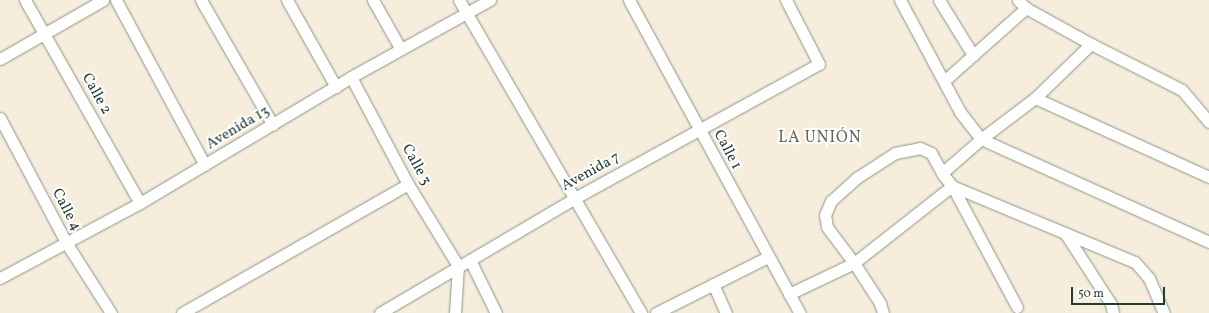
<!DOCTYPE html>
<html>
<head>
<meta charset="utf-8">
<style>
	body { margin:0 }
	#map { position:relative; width:1209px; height:313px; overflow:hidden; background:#f7eddc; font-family:Vollkorn,serif }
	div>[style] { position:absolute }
	.roads { filter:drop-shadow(0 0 1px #8b9588) drop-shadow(0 0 1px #8b9588) }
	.minor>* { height:11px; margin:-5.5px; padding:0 5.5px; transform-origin:5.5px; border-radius:5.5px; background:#fff }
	span { translate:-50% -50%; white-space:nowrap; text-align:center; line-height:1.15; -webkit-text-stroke:4px #fff; paint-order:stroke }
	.street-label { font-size:15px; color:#1f3d34 }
	.neighbourhood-label { font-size:16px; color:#656458; letter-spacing:1px }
	.scale { position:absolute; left:1071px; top:287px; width:94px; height:18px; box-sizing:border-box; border:2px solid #1f3d34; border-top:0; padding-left:5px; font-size:12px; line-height:14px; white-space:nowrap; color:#1f3d34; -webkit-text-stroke:3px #fff; paint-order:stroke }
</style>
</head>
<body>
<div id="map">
	<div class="roads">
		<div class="minor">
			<i style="left:25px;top:0;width:233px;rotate:60.5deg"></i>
			<i style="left:116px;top:0;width:187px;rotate:61.7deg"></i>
			<i style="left:201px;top:0;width:144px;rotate:60.1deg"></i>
			<i style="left:287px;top:0;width:100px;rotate:60.6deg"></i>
			<i style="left:373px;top:0;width:55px;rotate:60.6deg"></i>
			<i style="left:459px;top:0;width:362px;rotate:59.8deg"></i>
			<i style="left:629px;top:0;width:357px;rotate:61.4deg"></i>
			<i style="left:900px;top:0;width:127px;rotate:61.8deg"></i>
			<i style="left:960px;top:112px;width:34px;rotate:52deg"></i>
			<i style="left:981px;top:139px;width:250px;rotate:24.3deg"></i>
			<i style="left:939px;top:0;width:65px;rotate:58.3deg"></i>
			<i style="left:1018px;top:0;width:11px;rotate:45deg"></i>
			<i style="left:1026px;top:8px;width:74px;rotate:29deg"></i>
			<i style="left:1091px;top:44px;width:102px;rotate:26.8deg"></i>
			<i style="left:1182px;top:90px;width:42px;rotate:49.8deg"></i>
			<i style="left:0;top:59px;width:119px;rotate:-29.8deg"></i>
			<i style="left:351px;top:77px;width:121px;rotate:62deg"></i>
			<i style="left:408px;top:184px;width:96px;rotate:58.6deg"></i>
			<i style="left:458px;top:266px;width:47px;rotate:93.7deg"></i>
			<i style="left:944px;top:81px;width:110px;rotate:-41.7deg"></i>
			<i style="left:1035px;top:98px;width:191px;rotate:24.4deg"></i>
			<i style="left:0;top:118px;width:143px;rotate:62deg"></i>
			<i style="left:67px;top:244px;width:82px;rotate:57.5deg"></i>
			<i style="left:1065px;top:233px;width:85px;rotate:57.1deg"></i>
			<i style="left:1111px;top:304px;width:9px;rotate:77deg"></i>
			<i style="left:470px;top:260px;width:59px;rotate:63.9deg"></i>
			<i style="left:0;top:278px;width:159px;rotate:-28.2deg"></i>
			<i style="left:140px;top:203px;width:246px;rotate:-30.8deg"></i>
			<i style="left:351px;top:77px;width:159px;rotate:-29deg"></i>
			<i style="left:713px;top:284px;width:32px;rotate:66deg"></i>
			<i style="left:789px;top:294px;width:72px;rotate:-25.5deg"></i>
			<i style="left:854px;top:263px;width:125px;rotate:-38.2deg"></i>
			<i style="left:952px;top:186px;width:16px;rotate:-128deg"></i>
			<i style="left:942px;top:173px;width:52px;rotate:-41.1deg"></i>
			<i style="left:981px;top:139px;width:68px;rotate:-37.2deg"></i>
			<i style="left:1035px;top:98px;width:78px;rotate:-44deg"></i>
			<i style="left:1017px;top:307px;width:137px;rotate:-118.2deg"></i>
			<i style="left:952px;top:186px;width:198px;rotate:22.6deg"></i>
			<i style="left:1135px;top:262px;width:21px;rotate:49deg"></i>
			<i style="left:1149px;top:278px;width:38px;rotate:67deg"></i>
			<i style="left:182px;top:313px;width:260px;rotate:-29.7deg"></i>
			<i style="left:380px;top:313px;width:226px;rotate:-30.5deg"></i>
			<i style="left:575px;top:198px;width:278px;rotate:-28.8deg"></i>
			<i style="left:819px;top:64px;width:72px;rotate:-117.3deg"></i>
			<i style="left:656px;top:313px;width:125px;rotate:-26.6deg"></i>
			<i style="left:883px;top:313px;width:10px;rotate:-107deg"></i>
			<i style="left:880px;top:303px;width:48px;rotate:-123deg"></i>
			<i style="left:854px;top:263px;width:45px;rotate:-126.9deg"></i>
			<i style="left:827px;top:227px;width:12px;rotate:-99deg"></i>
			<i style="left:825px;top:215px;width:15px;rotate:-67deg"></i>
			<i style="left:831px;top:201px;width:36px;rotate:-42deg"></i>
			<i style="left:858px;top:177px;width:44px;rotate:-33deg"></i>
			<i style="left:895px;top:153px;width:25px;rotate:-11deg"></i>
			<i style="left:920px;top:148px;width:12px;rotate:24deg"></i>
			<i style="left:931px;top:153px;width:23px;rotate:61deg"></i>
		</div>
	</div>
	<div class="street-label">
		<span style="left:96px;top:94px;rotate:61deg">Calle 2</span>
		<span style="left:238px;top:128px;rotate:-31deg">Avenida 13</span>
		<span style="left:727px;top:150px;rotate:62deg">Calle 1</span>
		<span style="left:416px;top:165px;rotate:61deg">Calle 3</span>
		<span style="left:591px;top:172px;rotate:-29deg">Avenida 7</span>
		<span style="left:66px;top:210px;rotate:62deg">Calle 4</span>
	</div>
	<div class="neighbourhood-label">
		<span style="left:820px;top:138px">LA UNIÓN</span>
	</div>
	<div class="scale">50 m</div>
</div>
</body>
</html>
